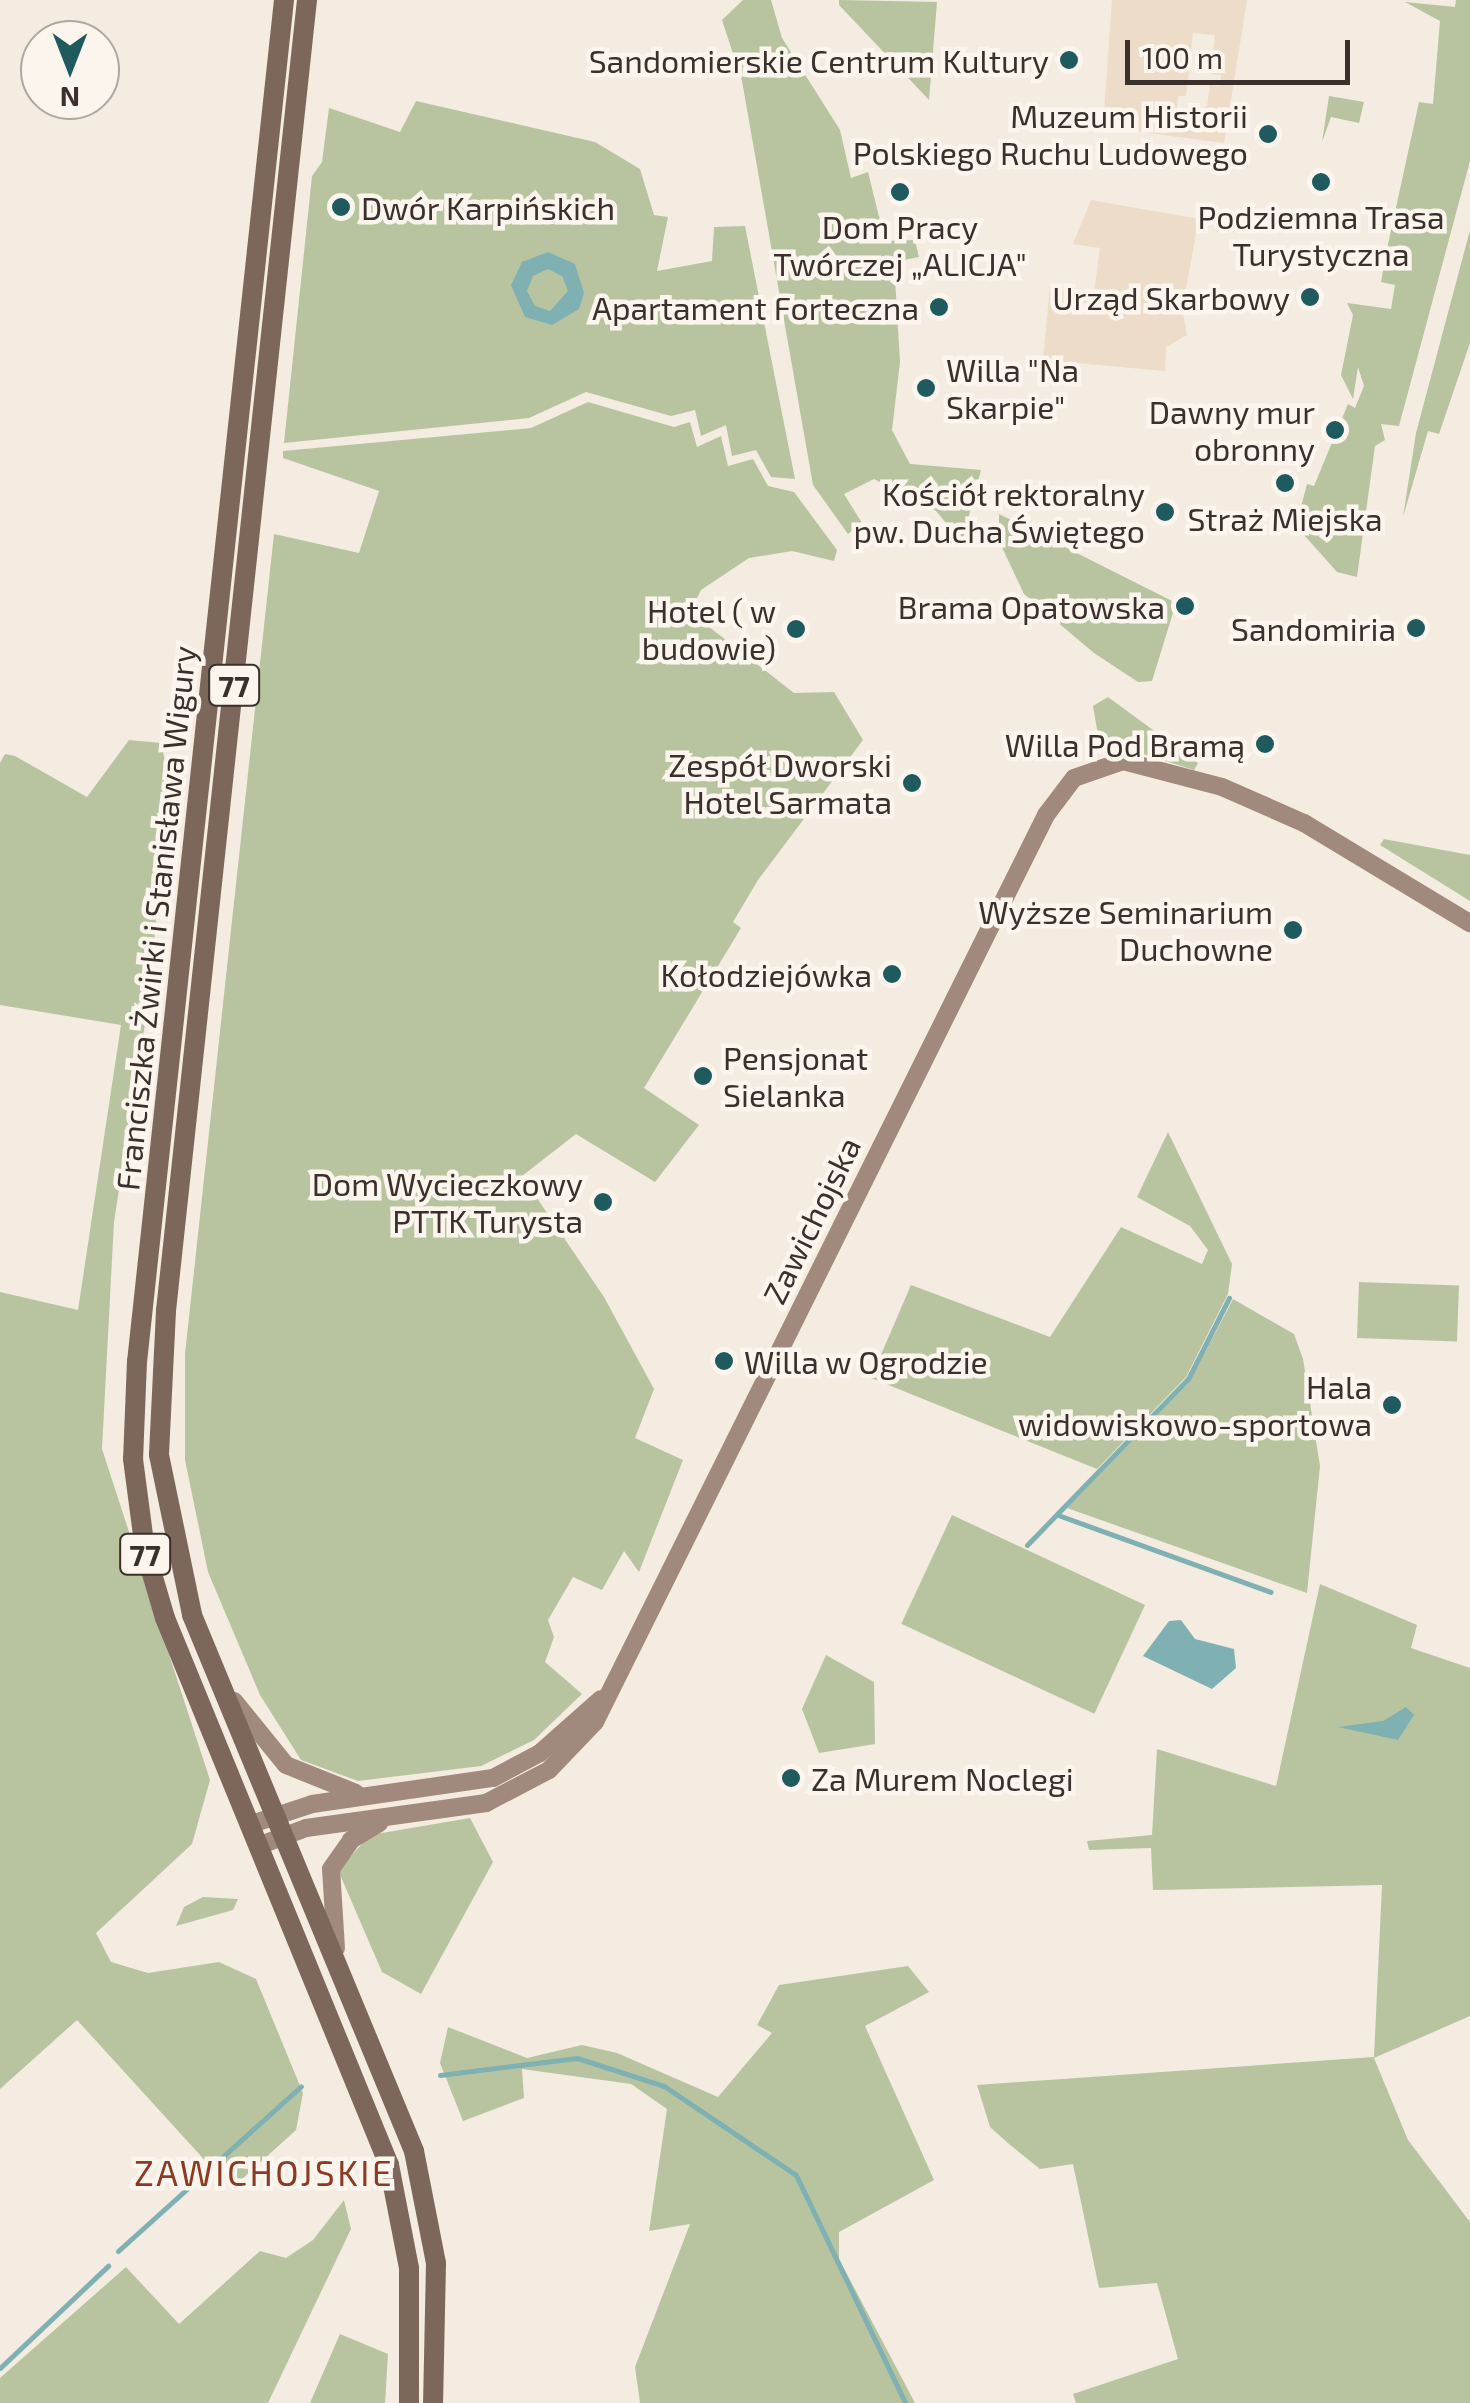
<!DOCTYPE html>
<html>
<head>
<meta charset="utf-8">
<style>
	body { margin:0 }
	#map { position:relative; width:1470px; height:2403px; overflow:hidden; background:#f4ebe1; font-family:"Exo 2",sans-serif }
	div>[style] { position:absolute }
	.green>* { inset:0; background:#b8c4a0; transform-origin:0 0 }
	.plaza>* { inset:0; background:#ecdcc8 }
	.water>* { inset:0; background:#7fb0b2 }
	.stream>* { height:5px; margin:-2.5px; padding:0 2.5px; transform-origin:2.5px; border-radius:2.5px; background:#7fb0b2 }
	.secondary>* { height:18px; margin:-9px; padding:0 9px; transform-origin:9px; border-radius:9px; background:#a18a7d }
	.primary>* { height:20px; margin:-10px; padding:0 10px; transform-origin:10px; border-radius:10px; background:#7d675c }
	.dots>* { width:28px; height:28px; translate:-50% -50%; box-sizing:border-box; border:5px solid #fbf5ee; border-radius:50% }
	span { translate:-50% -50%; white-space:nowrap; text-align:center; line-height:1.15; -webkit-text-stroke:9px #fbf5ee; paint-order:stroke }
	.shield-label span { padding:2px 8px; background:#fbf5ee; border:2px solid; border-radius:8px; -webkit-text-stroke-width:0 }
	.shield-label { font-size:30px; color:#3b302b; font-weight:700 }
	.poi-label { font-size:32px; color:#3b302b }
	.right { translate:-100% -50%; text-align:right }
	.left { translate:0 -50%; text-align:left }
	.street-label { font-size:32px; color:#3b302b }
	.neighbourhood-label { font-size:35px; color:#8c3b22; letter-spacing:2.5px }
	.north { position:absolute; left:20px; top:20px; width:100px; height:100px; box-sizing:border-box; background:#fbf5ee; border:2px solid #aea6a0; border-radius:50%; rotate:180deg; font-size:28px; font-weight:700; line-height:40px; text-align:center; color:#3b302b }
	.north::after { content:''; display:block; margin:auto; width:35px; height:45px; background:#1f5a5e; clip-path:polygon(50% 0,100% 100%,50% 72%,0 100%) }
	.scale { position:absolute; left:1125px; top:40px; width:225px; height:45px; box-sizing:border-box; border:5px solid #3b302b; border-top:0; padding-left:12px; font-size:30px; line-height:35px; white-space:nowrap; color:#3b302b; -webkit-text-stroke:8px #fbf5ee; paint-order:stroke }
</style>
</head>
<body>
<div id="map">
	<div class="green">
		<i style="clip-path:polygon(743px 0,771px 0,782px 38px,840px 130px,851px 178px,868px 172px,885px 241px,915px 240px,919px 257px,894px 262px,900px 362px,892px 430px,910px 464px,981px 470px,962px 542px,936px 511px,874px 479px,844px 494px,862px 523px,848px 534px,813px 485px,742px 81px,722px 20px)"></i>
		<i style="clip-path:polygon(839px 0,937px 2px,929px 100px,839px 5px)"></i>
		<i style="clip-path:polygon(1456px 0,1470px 0,1470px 161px,1399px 426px,1381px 424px,1385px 440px,1375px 446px,1357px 577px,1337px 572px,1296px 526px,1307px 484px,1314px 486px,1348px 404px,1355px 408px,1364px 386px,1358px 367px,1353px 399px,1341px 375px,1353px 315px,1347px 303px,1391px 309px,1395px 285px,1381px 282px,1387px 249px,1419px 102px,1433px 104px,1440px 21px,1405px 2px,1455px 7px)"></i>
		<i style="clip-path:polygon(1329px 96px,1364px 102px,1359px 123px,1331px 117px,1322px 142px)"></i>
		<i style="clip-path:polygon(416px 101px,595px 142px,640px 169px,654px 215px,668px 217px,657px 271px,712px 261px,714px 227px,745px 226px,795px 479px,771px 477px,756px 450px,732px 456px,726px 425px,701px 436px,695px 410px,671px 416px,586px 392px,529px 418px,284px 443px,312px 176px,322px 162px,329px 108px,400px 132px)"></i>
		<i style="clip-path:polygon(1470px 230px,1470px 343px,1439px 434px,1428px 431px,1403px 517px,1416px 433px)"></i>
		<i style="clip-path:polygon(588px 402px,674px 427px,690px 422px,697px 447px,721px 436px,728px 466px,753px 459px,768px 486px,794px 492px,837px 550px,834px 561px,792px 551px,749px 558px,701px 590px,690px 612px,794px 693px,834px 692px,863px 740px,758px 880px,733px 922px,741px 928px,644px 1088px,699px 1125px,655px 1182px,576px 1134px,522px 1176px,604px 1297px,654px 1389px,635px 1438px,683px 1460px,639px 1572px,624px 1551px,602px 1590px,573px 1577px,548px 1620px,554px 1637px,545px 1662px,582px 1694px,534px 1740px,481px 1766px,358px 1781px,301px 1760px,260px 1695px,208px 1572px,185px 1460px,185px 1354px,274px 534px,359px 553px,379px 491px,283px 458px,283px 451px,531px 428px)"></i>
		<i style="clip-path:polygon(999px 514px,1176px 603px,1152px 681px,1138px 682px,1094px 653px,1024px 594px,999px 541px)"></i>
		<i style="clip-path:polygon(1108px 697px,1198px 763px,1194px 770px,1099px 740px,1093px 706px)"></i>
		<i style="clip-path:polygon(129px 740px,161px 743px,168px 774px,150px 992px,114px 1222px,102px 1449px,210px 1780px,192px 1844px,96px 1933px,111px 1962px,148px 1973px,219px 1962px,256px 1979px,303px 2093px,296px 2130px,231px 2189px,77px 2020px,0 2089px,0 1292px,78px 1310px,121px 1025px,0 1005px,0 763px,5px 754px,15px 756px,87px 797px)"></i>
		<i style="clip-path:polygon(1384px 839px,1470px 855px,1470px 901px,1380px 845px)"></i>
		<i style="clip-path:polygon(1168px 1132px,1232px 1264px,1228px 1294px,1186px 1377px,1097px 1469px,871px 1378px,911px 1285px,1050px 1337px,1121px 1227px,1202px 1264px,1208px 1250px,1190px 1226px,1137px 1197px)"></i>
		<i style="left:1359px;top:1282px;width:100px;height:56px;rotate:2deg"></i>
		<i style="clip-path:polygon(1233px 1299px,1294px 1334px,1303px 1359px,1320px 1466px,1307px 1593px,1067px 1508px,1190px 1381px)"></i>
		<i style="left:952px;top:1515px;width:213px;height:120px;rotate:25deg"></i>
		<i style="clip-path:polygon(1320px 1584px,1417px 1625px,1411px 1648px,1470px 1668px,1470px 2016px,1374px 2058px,1408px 2140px,1470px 2222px,1470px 2403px,1076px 2403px,1073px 2394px,1178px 2359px,1157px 2283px,1099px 2288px,1073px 2164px,1040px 2169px,1009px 2144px,990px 2127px,977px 2085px,1374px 2057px,1382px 1885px,1153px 1890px,1151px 1848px,1089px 1850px,1087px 1841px,1152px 1835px,1157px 1749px,1276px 1786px)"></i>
		<i style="clip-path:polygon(826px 1655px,874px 1682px,875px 1744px,819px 1753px,802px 1709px)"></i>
		<i style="clip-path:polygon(470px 1818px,493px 1862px,421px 1994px,382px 1972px,338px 1870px,370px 1835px)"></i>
		<i style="clip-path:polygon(203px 1897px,238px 1899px,233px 1910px,176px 1926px,184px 1907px)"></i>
		<i style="clip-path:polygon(908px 1966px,929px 1992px,865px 2026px,934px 2180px,839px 2232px,839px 2259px,915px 2403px,640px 2403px,635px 2367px,690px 2224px,649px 2231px,667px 2109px,631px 2084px,522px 2069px,524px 2098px,463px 2121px,440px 2063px,448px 2027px,527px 2058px,582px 2045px,617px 2053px,718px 2097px,772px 2033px,757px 2025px,779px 1985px)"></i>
		<i style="clip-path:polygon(344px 2200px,351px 2229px,268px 2403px,0 2403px,0 2378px,126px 2267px,179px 2324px,260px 2251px,286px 2258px,313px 2240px)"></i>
		<i style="clip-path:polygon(340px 2334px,388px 2354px,385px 2403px,310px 2403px)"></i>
	</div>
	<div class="plaza">
		<i style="clip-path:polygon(evenodd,1112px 0,1247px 0,1224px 143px,1103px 127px,1112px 0,1193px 33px,1215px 35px,1211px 74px,1221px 75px,1220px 86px,1210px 85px,1207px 107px,1177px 108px,1178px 96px,1186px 96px,1193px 33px)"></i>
		<i style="clip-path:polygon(1091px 200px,1199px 219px,1182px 308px,1187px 335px,1166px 347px,1165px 371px,1043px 360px,1050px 286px,1081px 298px,1094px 293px,1100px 248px,1073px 244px)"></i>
	</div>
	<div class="water">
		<i style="clip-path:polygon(evenodd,548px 252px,575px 264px,584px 293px,579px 309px,552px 325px,525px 317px,511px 285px,522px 262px,548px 252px,548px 269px,562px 276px,568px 291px,550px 311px,535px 306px,527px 291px,533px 276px,548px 269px)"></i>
		<i style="clip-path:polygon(1181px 1620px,1195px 1639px,1234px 1649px,1236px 1668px,1212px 1689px,1143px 1656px,1169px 1621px)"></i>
		<i style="clip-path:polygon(1406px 1707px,1414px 1715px,1398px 1740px,1338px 1727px,1383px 1721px)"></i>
	</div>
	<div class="stream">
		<i style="left:1058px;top:1515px;width:226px;rotate:19.9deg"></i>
		<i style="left:1027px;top:1545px;width:231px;rotate:-45.9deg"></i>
		<i style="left:1188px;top:1379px;width:91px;rotate:-63.2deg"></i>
		<i style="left:440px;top:2075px;width:138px;rotate:-7.1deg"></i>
		<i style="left:577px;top:2058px;width:91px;rotate:17.8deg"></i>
		<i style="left:664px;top:2086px;width:159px;rotate:34deg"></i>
		<i style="left:796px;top:2175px;width:253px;rotate:64.4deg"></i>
		<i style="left:118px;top:2251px;width:246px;rotate:-42deg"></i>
		<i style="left:0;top:2368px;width:149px;rotate:-43.4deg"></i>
	</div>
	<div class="secondary">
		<i style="left:234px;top:1701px;width:82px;rotate:50.9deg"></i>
		<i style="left:286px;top:1765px;width:75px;rotate:21.8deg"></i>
		<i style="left:249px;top:1825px;width:66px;rotate:-18.4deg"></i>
		<i style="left:312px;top:1804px;width:183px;rotate:-8.2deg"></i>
		<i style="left:493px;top:1778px;width:53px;rotate:-28deg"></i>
		<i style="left:540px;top:1753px;width:81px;rotate:-41.5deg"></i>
		<i style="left:258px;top:1846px;width:51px;rotate:-20.6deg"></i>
		<i style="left:306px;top:1828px;width:182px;rotate:-7.9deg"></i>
		<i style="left:486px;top:1803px;width:71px;rotate:-27.6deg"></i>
		<i style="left:549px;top:1770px;width:66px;rotate:-46.2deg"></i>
		<i style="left:595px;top:1722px;width:1013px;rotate:-63.56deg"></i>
		<i style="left:1046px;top:815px;width:46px;rotate:-52.9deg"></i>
		<i style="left:1074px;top:778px;width:52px;rotate:-19.1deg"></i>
		<i style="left:1123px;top:761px;width:102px;rotate:14.7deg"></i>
		<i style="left:1222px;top:787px;width:90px;rotate:23.7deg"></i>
		<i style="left:1304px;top:823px;width:194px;rotate:31.1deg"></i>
		<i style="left:336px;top:1948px;width:79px;rotate:-93.6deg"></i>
		<i style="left:331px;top:1869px;width:35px;rotate:-55deg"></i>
		<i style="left:351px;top:1840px;width:33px;rotate:-31deg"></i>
	</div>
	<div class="primary">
		<i style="left:284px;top:0;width:1369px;rotate:96.16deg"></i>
		<i style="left:137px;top:1361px;width:98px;rotate:92.3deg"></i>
		<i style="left:133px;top:1459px;width:92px;rotate:82.5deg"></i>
		<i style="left:145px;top:1550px;width:71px;rotate:73.6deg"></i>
		<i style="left:165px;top:1618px;width:591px;rotate:67.73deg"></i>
		<i style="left:389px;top:2165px;width:105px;rotate:79deg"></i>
		<i style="left:409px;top:2268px;width:135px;rotate:90deg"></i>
		<i style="left:307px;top:0;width:1319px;rotate:96.14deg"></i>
		<i style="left:166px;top:1311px;width:144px;rotate:92.8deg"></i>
		<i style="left:159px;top:1455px;width:163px;rotate:78.3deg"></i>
		<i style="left:192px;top:1615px;width:580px;rotate:67.5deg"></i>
		<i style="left:414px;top:2151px;width:114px;rotate:78.9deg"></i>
		<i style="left:436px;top:2263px;width:140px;rotate:91.2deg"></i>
	</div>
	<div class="dots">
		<i style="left:1069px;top:60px;background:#1f5a5e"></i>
		<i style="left:1268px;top:134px;background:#1f5a5e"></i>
		<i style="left:1321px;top:182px;background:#1f5a5e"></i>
		<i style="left:900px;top:192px;background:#1f5a5e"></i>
		<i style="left:341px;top:207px;background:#1f5a5e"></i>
		<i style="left:1310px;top:297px;background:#1f5a5e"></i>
		<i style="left:939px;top:307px;background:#1f5a5e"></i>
		<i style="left:926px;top:388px;background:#1f5a5e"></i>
		<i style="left:1335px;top:430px;background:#1f5a5e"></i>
		<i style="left:1285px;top:483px;background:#1f5a5e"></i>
		<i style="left:1165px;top:512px;background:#1f5a5e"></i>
		<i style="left:1185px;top:606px;background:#1f5a5e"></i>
		<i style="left:1416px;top:628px;background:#1f5a5e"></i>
		<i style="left:796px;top:629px;background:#1f5a5e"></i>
		<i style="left:1265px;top:744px;background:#1f5a5e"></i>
		<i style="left:912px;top:783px;background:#1f5a5e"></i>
		<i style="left:1293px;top:930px;background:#1f5a5e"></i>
		<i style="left:892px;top:974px;background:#1f5a5e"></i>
		<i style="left:703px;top:1076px;background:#1f5a5e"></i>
		<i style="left:603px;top:1202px;background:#1f5a5e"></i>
		<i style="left:724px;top:1361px;background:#1f5a5e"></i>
		<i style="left:1392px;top:1405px;background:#1f5a5e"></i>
		<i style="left:791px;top:1778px;background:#1f5a5e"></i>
	</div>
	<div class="shield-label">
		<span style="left:234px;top:685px">77</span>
		<span style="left:145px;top:1554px">77</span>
	</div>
	<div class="poi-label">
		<span class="right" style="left:1049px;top:60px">Sandomierskie Centrum Kultury</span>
		<span class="right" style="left:1248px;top:134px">Muzeum Historii<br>Polskiego Ruchu Ludowego</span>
		<span class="left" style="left:361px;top:207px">Dwór Karpińskich</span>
		<span style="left:1321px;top:235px">Podziemna Trasa<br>Turystyczna</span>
		<span style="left:900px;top:245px">Dom Pracy<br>Twórczej „ALICJA"</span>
		<span class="right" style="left:1290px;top:297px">Urząd Skarbowy</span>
		<span class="right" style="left:919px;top:307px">Apartament Forteczna</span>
		<span class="left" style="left:946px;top:388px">Willa "Na<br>Skarpie"</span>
		<span class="right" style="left:1315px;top:430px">Dawny mur<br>obronny</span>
		<span class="right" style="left:1145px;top:512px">Kościół rektoralny<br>pw. Ducha Świętego</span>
		<span style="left:1285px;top:518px">Straż Miejska</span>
		<span class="right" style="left:1165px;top:606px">Brama Opatowska</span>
		<span class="right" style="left:776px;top:629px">Hotel ( w<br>budowie)</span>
		<span class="right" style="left:1396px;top:628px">Sandomiria</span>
		<span class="right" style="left:1245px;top:744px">Willa Pod Bramą</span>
		<span class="right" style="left:892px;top:783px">Zespół Dworski<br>Hotel Sarmata</span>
		<span class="right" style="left:1273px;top:930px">Wyższe Seminarium<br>Duchowne</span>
		<span class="right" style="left:872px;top:974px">Kołodziejówka</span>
		<span class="left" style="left:723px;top:1076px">Pensjonat<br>Sielanka</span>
		<span class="right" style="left:583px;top:1202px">Dom Wycieczkowy<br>PTTK Turysta</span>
		<span class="left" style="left:744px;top:1361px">Willa w Ogrodzie</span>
		<span class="right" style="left:1372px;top:1405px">Hala<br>widowiskowo-sportowa</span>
		<span class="left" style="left:811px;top:1778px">Za Murem Noclegi</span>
	</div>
	<div class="street-label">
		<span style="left:155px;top:918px;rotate:-84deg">Franciszka Żwirki i Stanisława Wigury</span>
		<span style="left:811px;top:1220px;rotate:-64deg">Zawichojska</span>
	</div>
	<div class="neighbourhood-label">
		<span style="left:264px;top:2172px">ZAWICHOJSKIE</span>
	</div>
	<div class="north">N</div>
	<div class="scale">100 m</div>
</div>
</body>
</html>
